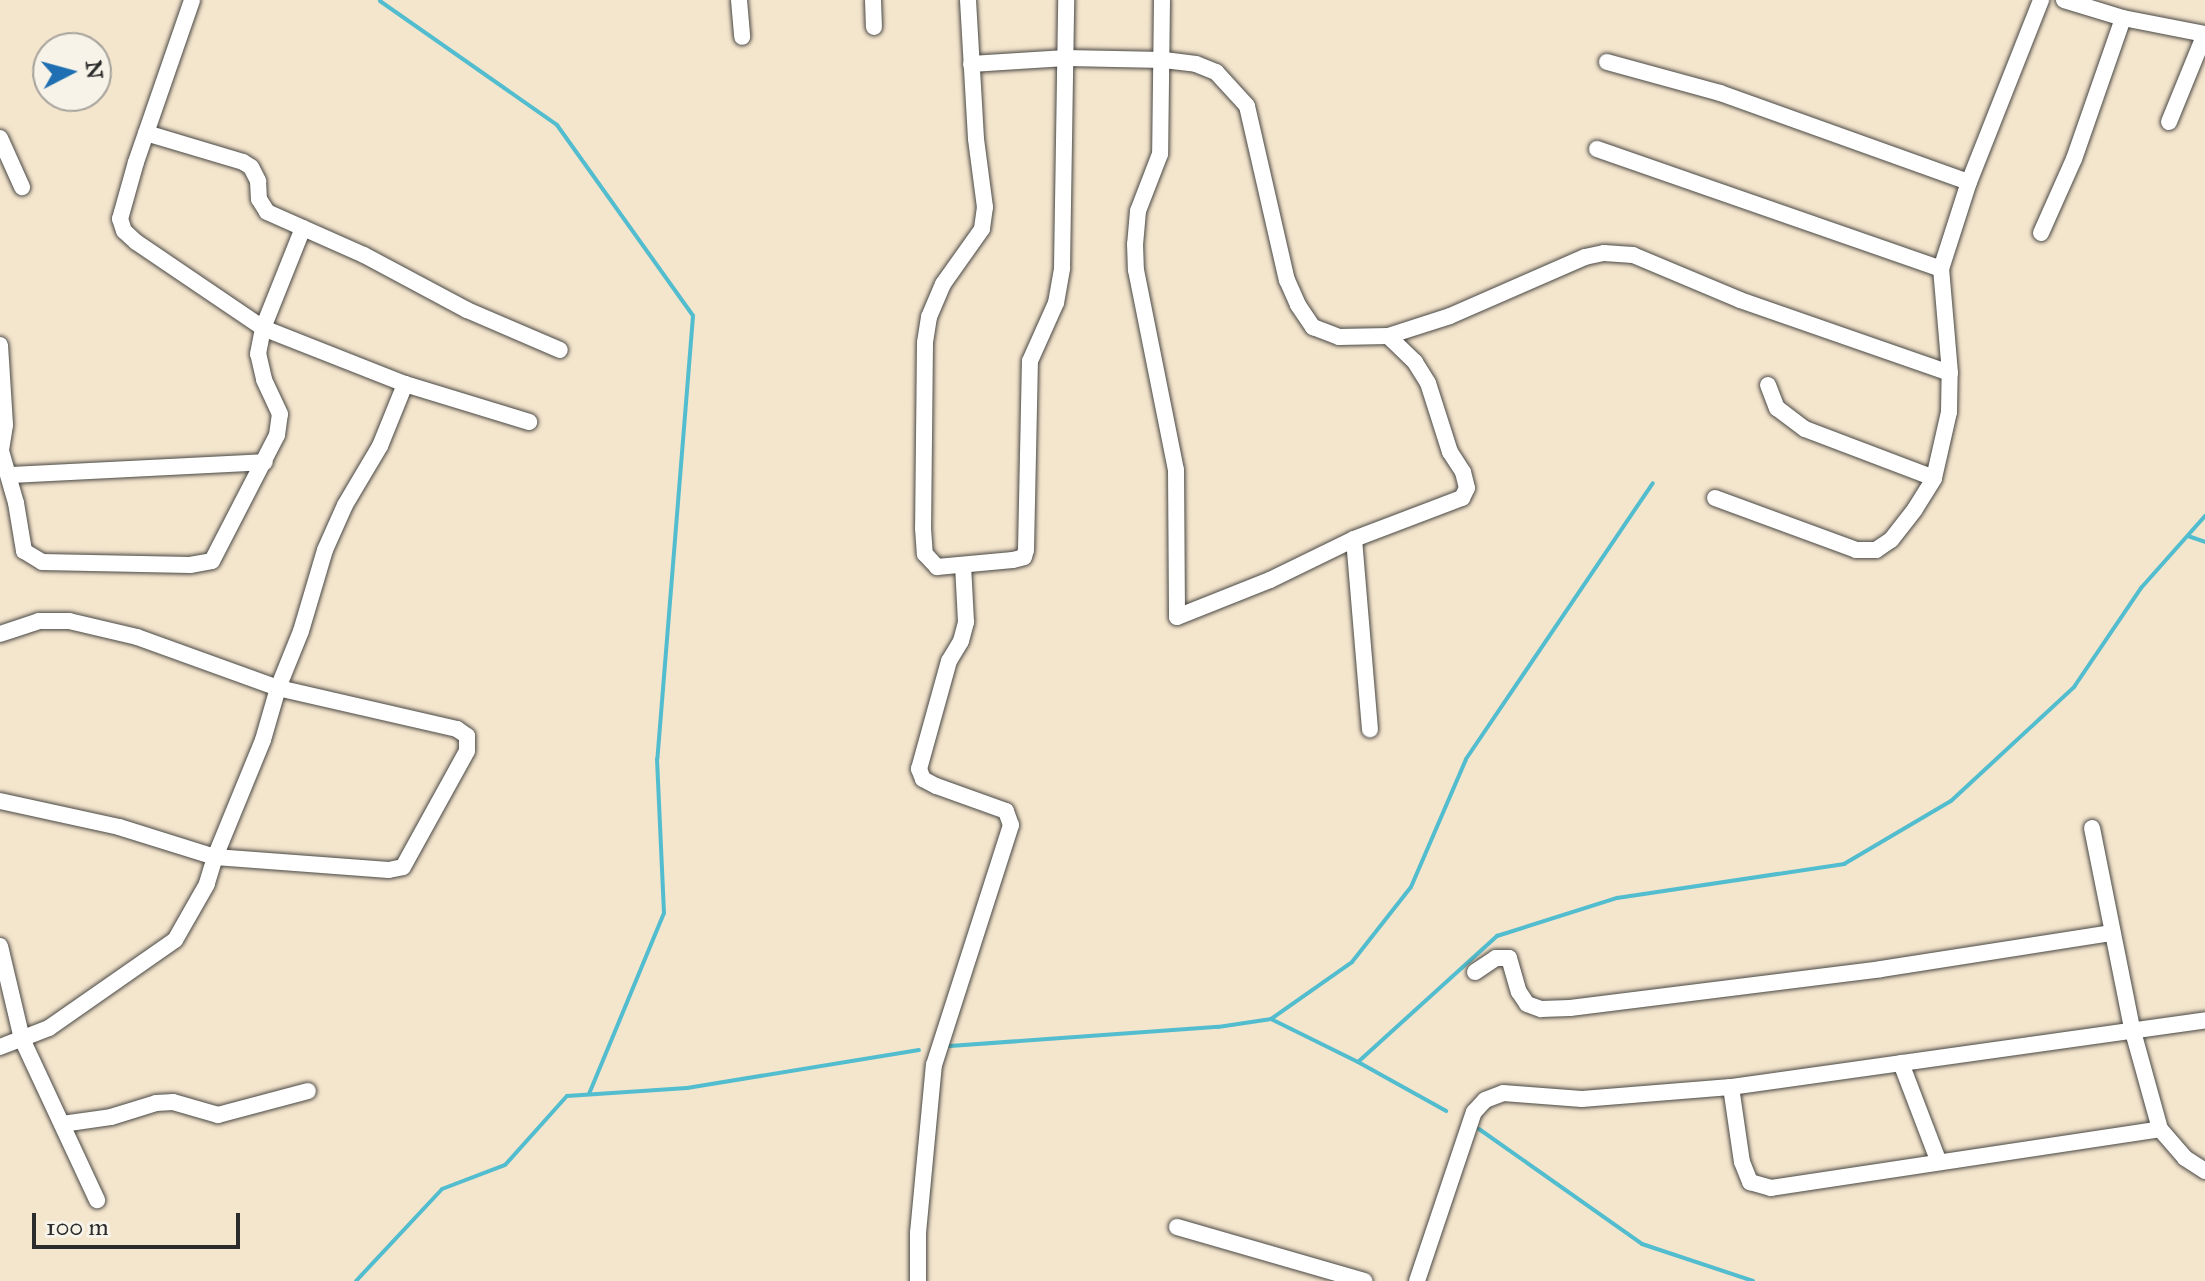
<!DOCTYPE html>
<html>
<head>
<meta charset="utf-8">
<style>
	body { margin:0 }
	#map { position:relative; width:2205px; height:1281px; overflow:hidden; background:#f4e5cd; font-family:"IM FELL Great Primer",serif }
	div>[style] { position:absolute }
	.stream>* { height:4px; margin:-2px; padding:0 2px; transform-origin:2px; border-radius:2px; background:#52bdce }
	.roads { filter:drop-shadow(0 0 2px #494743) drop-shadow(0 0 2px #494743) }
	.minor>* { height:16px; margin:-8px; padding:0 8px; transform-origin:8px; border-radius:8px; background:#fff }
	span { translate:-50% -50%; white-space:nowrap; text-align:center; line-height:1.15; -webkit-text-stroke:6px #f7f3e8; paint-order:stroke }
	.north { position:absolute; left:32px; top:32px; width:80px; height:80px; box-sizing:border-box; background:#f7f3e8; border:2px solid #a5a39c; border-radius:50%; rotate:84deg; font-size:22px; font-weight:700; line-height:32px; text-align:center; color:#2b2b2b }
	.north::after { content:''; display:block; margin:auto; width:28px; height:36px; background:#1f6fb2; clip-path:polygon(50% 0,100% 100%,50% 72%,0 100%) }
	.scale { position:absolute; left:32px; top:1213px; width:208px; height:36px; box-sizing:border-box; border:4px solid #2b2b2b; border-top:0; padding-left:10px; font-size:24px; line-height:28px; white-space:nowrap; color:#2b2b2b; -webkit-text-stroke:6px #f7f3e8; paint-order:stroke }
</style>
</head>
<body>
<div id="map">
	<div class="stream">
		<i style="left:380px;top:1px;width:216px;rotate:35deg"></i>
		<i style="left:557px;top:125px;width:234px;rotate:54.5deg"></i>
		<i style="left:693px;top:316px;width:444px;rotate:94.6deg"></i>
		<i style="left:657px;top:759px;width:154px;rotate:87.4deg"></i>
		<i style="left:664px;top:913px;width:196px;rotate:112.5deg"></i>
		<i style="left:2188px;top:536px;width:18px;rotate:19deg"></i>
		<i style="left:1271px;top:1019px;width:99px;rotate:-35.1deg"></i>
		<i style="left:1352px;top:962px;width:95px;rotate:-51.8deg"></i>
		<i style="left:1411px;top:887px;width:139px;rotate:-66.7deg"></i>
		<i style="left:1466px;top:759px;width:333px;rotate:-55.9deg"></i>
		<i style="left:950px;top:1046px;width:269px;rotate:-4.1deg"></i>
		<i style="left:1218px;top:1027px;width:54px;rotate:-8.6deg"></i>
		<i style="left:1271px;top:1019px;width:97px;rotate:26.3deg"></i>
		<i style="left:1358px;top:1062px;width:101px;rotate:29.1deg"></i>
		<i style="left:1358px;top:1062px;width:188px;rotate:-42.2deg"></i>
		<i style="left:1497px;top:936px;width:126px;rotate:-17.6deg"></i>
		<i style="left:1617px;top:898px;width:230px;rotate:-8.5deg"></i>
		<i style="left:1844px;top:864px;width:124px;rotate:-30.5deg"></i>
		<i style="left:1951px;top:801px;width:168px;rotate:-42.8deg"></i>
		<i style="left:2074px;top:687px;width:120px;rotate:-55.9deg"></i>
		<i style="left:2141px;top:588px;width:96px;rotate:-48.4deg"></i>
		<i style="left:1479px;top:1129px;width:199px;rotate:35.2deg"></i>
		<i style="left:1642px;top:1244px;width:117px;rotate:18.4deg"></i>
		<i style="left:356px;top:1281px;width:126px;rotate:-46.9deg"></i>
		<i style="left:442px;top:1189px;width:67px;rotate:-20.9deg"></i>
		<i style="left:505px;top:1165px;width:93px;rotate:-48.1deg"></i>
		<i style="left:567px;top:1096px;width:120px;rotate:-3.8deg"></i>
		<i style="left:687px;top:1088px;width:235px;rotate:-9.3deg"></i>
	</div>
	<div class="roads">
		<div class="minor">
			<i style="left:739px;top:0;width:37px;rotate:85deg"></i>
			<i style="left:873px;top:0;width:27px;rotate:88deg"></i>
			<i style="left:968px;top:0;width:139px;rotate:86.7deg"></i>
			<i style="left:976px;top:139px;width:69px;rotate:82.5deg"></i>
			<i style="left:985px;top:207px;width:22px;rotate:98deg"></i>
			<i style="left:982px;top:229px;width:67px;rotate:125.3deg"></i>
			<i style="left:943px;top:284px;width:36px;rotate:113deg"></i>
			<i style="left:929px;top:317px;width:26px;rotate:99deg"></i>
			<i style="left:925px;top:343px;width:185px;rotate:90.6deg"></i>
			<i style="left:923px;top:528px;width:26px;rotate:86deg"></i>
			<i style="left:925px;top:554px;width:18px;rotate:47deg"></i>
			<i style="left:937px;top:567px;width:76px;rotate:-5.3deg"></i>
			<i style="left:1013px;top:560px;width:11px;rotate:-15deg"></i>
			<i style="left:1024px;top:557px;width:7px;rotate:-74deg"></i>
			<i style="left:1026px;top:550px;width:189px;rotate:-88.8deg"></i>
			<i style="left:1030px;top:361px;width:64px;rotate:-65.9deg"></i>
			<i style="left:1056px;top:303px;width:36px;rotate:-80deg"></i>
			<i style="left:1062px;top:268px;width:268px;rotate:-89.1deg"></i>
			<i style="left:1162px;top:0;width:154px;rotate:90.7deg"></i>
			<i style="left:1160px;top:154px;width:61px;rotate:111.1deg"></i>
			<i style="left:1138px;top:211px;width:33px;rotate:95deg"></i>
			<i style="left:1135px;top:244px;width:26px;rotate:88deg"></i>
			<i style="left:1136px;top:270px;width:204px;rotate:78.7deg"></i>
			<i style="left:1176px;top:470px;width:147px;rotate:89.6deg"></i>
			<i style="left:1177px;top:617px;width:100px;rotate:-21.7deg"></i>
			<i style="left:1270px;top:580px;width:93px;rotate:-26deg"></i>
			<i style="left:1354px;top:539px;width:116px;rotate:-20.8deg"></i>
			<i style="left:1462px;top:498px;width:11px;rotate:-63deg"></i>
			<i style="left:1467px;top:488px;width:16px;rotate:-104deg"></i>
			<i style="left:1463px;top:472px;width:24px;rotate:-123deg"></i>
			<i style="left:1450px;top:452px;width:72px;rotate:-107.7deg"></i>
			<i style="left:1428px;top:383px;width:25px;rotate:-122deg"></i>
			<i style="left:1415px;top:362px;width:37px;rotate:-136deg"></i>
			<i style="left:2064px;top:0;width:62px;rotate:17deg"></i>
			<i style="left:2123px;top:18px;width:84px;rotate:11deg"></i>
			<i style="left:1607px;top:62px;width:117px;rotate:15.3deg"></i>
			<i style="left:1720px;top:93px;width:264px;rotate:19.7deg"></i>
			<i style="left:971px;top:64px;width:95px;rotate:-3.6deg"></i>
			<i style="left:1066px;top:58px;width:98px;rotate:1.2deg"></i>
			<i style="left:1164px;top:60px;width:32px;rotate:7deg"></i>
			<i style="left:1196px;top:64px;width:22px;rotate:22deg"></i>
			<i style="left:1216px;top:72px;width:46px;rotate:47.6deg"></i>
			<i style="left:1247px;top:106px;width:179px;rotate:77.1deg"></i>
			<i style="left:1287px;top:280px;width:27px;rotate:66deg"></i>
			<i style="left:1298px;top:305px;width:27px;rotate:56deg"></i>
			<i style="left:1313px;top:327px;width:28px;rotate:21deg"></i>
			<i style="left:1339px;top:337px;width:49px;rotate:-1.2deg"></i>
			<i style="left:1388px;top:336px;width:65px;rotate:-17.9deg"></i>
			<i style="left:1450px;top:316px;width:147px;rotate:-23.6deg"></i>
			<i style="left:1585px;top:257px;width:19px;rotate:-12deg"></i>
			<i style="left:1604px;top:253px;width:29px;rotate:4deg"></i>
			<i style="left:1633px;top:255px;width:116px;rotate:22.8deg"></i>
			<i style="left:1740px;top:300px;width:222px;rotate:19.2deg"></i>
			<i style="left:2169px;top:122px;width:95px;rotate:-67.8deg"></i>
			<i style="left:146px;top:133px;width:101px;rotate:16.6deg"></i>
			<i style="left:243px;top:162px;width:9px;rotate:32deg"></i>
			<i style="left:251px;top:167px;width:16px;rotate:63deg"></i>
			<i style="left:258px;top:181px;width:18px;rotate:87deg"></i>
			<i style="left:259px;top:199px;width:15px;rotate:58deg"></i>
			<i style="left:267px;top:212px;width:106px;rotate:23.9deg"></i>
			<i style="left:364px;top:255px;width:117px;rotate:28.1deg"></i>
			<i style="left:467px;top:310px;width:101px;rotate:23.3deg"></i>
			<i style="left:0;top:138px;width:54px;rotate:65.8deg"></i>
			<i style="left:1597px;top:149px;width:364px;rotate:19.2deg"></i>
			<i style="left:303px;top:228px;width:108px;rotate:111.8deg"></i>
			<i style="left:263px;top:328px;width:153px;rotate:21.5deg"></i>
			<i style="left:405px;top:384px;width:130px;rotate:17deg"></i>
			<i style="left:2041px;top:233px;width:81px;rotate:-66deg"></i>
			<i style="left:2074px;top:159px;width:149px;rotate:-70.8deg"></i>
			<i style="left:0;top:345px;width:80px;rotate:86.4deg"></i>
			<i style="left:5px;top:425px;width:26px;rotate:99deg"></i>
			<i style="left:1px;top:451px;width:54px;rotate:73.9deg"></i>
			<i style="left:16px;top:503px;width:49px;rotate:80.5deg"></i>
			<i style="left:24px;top:551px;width:21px;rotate:31deg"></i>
			<i style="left:42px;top:562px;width:148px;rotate:1.2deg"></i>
			<i style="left:190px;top:565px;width:22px;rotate:-10deg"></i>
			<i style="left:212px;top:561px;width:142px;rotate:-62.7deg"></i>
			<i style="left:277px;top:435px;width:21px;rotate:-82deg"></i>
			<i style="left:280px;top:414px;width:38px;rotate:-115deg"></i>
			<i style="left:264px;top:379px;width:26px;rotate:-103deg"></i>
			<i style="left:258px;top:354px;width:26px;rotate:-79deg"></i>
			<i style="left:263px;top:328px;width:153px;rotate:-145.9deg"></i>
			<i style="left:136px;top:242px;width:16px;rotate:-137deg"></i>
			<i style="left:124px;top:231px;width:13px;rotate:-108deg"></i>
			<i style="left:120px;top:219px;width:59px;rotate:-74.3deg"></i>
			<i style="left:136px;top:162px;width:171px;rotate:-70.9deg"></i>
			<i style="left:1768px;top:385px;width:25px;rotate:69deg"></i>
			<i style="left:1777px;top:408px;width:35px;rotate:37deg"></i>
			<i style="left:1805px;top:429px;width:138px;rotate:20.8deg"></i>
			<i style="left:9px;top:475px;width:256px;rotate:-2.9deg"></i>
			<i style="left:1715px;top:498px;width:150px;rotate:20.2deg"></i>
			<i style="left:1856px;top:550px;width:20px"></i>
			<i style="left:1876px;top:550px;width:18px;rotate:-34deg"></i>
			<i style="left:1891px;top:540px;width:39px;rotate:-52deg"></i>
			<i style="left:1915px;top:509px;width:36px;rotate:-58deg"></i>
			<i style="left:1934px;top:478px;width:68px;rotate:-77.2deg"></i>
			<i style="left:1949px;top:412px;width:39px;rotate:-89deg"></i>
			<i style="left:1950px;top:373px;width:104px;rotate:-94.9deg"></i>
			<i style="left:1941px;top:269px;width:91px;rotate:-72.2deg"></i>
			<i style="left:1969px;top:182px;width:196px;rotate:-68.4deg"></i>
			<i style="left:1354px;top:539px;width:191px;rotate:85.2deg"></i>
			<i style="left:0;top:634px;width:41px;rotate:-18.4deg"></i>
			<i style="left:39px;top:621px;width:30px"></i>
			<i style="left:69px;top:621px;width:70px;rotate:13.2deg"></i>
			<i style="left:137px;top:637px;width:150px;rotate:19.9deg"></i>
			<i style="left:278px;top:688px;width:54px;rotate:106.1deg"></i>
			<i style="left:263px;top:740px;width:126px;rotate:112.3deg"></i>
			<i style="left:215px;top:857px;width:28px;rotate:107deg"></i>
			<i style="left:207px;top:884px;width:64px;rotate:119.7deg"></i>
			<i style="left:175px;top:940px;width:154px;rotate:145.1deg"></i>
			<i style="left:49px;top:1028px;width:53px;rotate:158.8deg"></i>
			<i style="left:0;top:801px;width:122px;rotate:12.3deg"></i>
			<i style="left:119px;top:827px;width:101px;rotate:17.4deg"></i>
			<i style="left:215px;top:857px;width:174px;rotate:4.3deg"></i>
			<i style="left:389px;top:870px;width:14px;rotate:-12deg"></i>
			<i style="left:403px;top:867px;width:132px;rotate:-61.1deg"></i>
			<i style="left:467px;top:751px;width:15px;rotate:-90deg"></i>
			<i style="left:467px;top:736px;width:12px;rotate:-145deg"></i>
			<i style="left:457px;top:729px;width:184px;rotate:-167.1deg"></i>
			<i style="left:278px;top:688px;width:61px;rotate:-68deg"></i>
			<i style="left:301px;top:631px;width:84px;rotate:-73.5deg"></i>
			<i style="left:325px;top:550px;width:49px;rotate:-66deg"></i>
			<i style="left:345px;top:505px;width:69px;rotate:-59.3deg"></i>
			<i style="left:380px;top:446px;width:67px;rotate:-68deg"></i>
			<i style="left:2092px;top:828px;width:204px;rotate:78.7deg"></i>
			<i style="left:2132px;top:1028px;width:105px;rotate:74.5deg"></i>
			<i style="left:2160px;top:1129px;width:38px;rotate:49deg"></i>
			<i style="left:2185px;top:1158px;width:24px;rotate:33deg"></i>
			<i style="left:0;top:946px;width:96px;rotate:76.7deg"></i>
			<i style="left:22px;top:1039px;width:178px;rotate:65deg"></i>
			<i style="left:1475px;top:972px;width:25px;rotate:-34deg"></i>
			<i style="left:1496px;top:958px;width:13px"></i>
			<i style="left:1509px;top:958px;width:35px;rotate:74deg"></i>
			<i style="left:1519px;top:992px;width:14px;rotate:56deg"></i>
			<i style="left:1527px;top:1004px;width:15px;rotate:20deg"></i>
			<i style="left:1541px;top:1009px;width:29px;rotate:-2deg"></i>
			<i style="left:1570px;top:1008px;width:313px;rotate:-7.1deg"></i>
			<i style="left:1881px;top:969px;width:234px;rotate:-8.9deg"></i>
			<i style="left:1901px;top:1063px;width:104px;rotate:69.1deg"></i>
			<i style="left:1731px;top:1087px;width:76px;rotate:81.7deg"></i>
			<i style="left:1742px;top:1162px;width:22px;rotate:68deg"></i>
			<i style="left:1750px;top:1182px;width:22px;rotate:16deg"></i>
			<i style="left:1771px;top:1188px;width:393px;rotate:-8.6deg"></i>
			<i style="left:62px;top:1124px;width:49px;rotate:-8.1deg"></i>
			<i style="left:111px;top:1117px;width:47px;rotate:-17.3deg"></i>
			<i style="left:156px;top:1103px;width:17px;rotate:-3deg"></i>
			<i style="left:173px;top:1102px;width:47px;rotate:16.1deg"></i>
			<i style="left:218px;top:1115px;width:93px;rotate:-14.9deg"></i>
			<i style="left:1177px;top:1227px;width:195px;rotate:16.1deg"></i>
			<i style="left:918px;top:1281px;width:48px;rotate:-90deg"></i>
			<i style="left:918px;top:1233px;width:169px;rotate:-84.6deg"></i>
			<i style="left:934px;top:1065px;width:252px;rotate:-72.2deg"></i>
			<i style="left:1011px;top:825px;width:15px;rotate:-110deg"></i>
			<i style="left:1006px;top:811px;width:74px;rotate:-160.3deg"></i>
			<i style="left:936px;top:786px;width:15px;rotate:-152deg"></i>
			<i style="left:923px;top:779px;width:11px;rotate:-112deg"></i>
			<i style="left:919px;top:769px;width:112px;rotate:-74.5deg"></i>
			<i style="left:949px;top:661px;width:23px;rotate:-59deg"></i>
			<i style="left:961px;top:641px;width:20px;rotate:-75deg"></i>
			<i style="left:966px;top:622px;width:57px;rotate:-93deg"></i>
			<i style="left:1417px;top:1281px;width:178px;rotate:-71.4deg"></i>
			<i style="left:1474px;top:1112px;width:16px;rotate:-47deg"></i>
			<i style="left:1485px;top:1100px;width:19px;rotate:-21deg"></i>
			<i style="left:1503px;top:1093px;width:79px;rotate:4.3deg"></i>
			<i style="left:1582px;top:1099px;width:149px;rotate:-4.6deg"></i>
			<i style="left:1731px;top:1087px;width:479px;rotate:-8deg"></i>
		</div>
	</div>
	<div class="north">N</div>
	<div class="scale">100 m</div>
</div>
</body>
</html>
